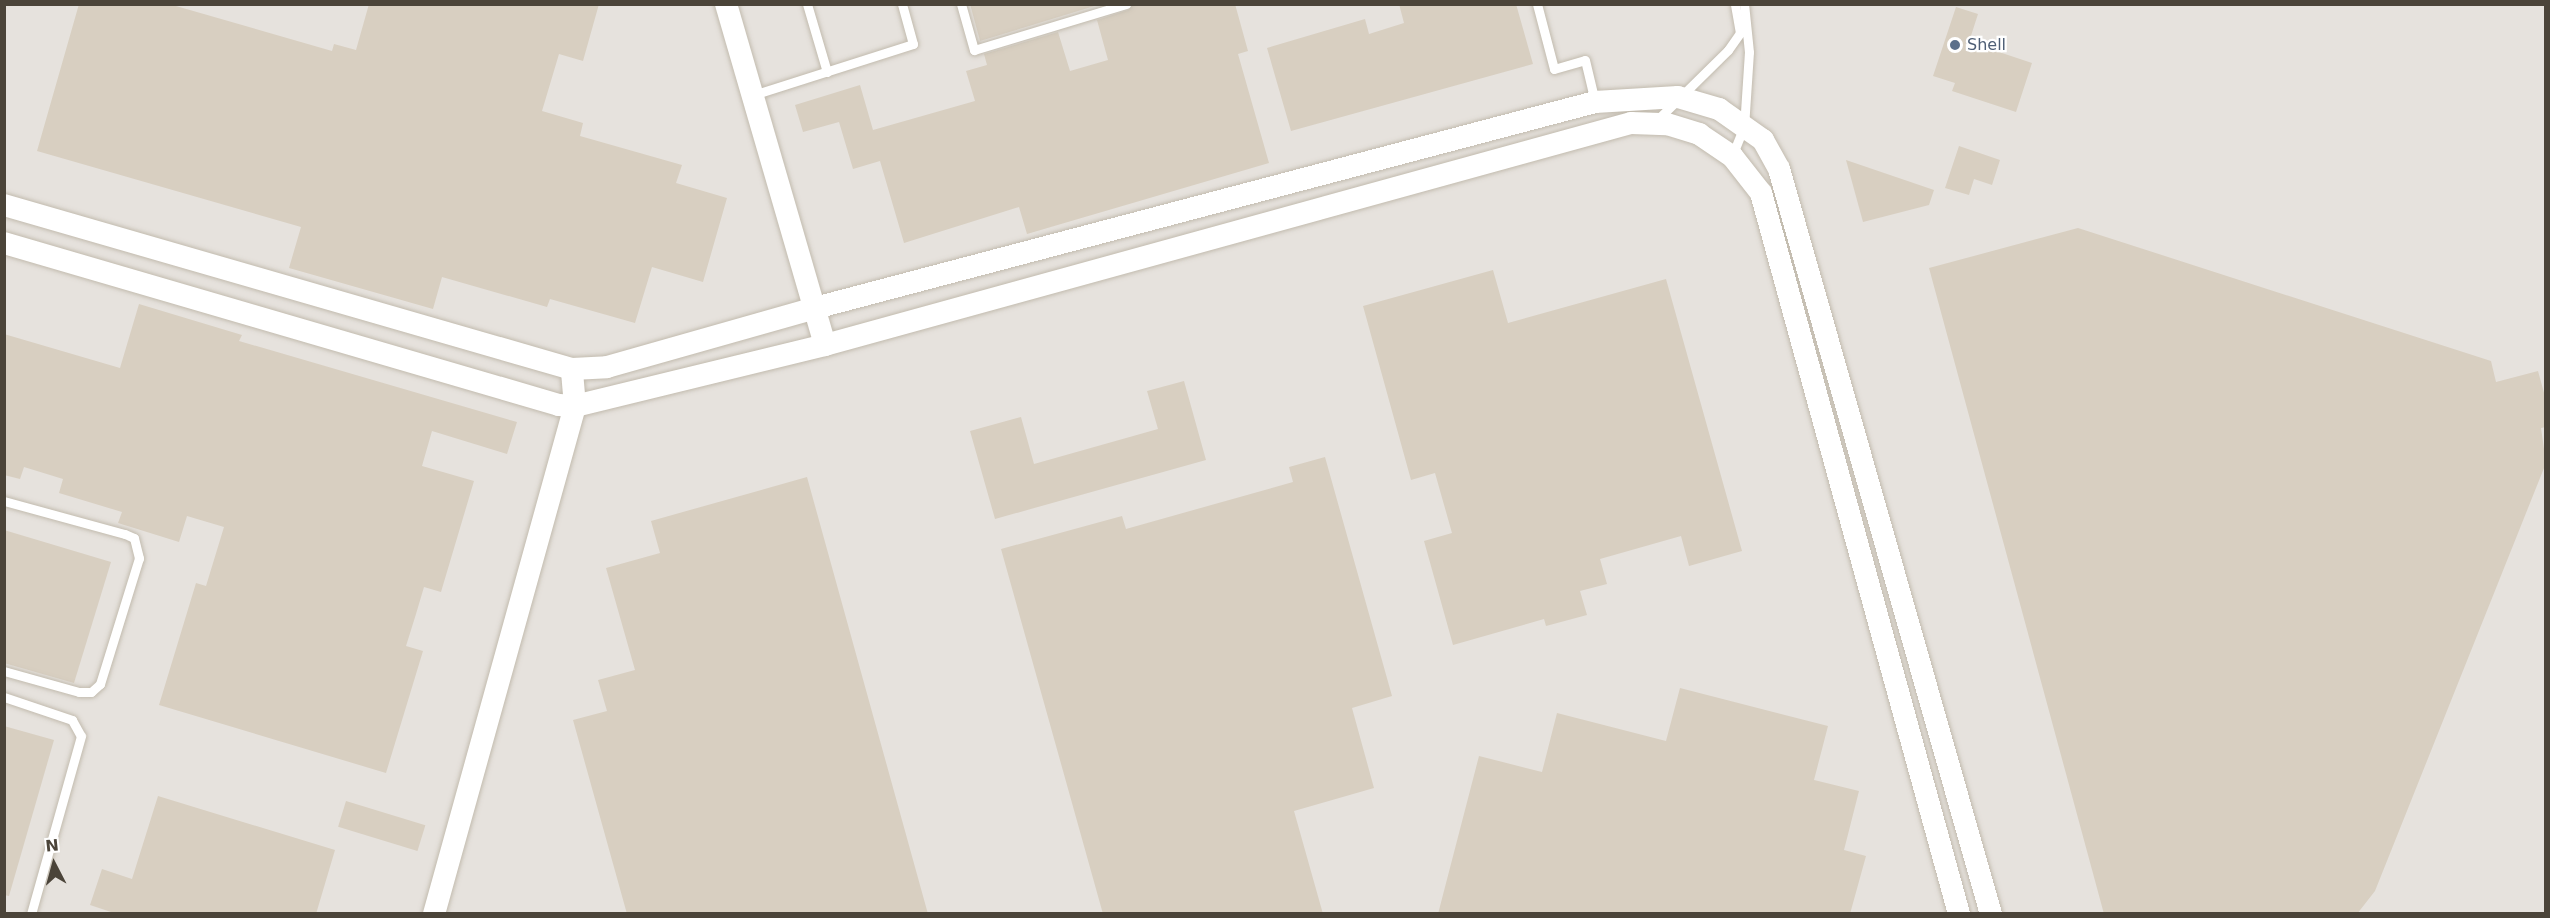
<!DOCTYPE html>
<html>
<head>
<meta charset="utf-8">
<style>
	body { margin:0 }
	#map { position:relative; width:2550px; height:918px; overflow:hidden; background:#f6f3ec; font-family:"DejaVu Sans",sans-serif }
	div>[style] { position:absolute }
	.industrial>* { inset:0; background:#e6e2dd; transform-origin:0 0 }
	.building>* { inset:0; background:#d8cfc1; transform-origin:0 0 }
	.roads { filter:drop-shadow(0 0 2px #c2bbae) drop-shadow(0 0 2px #c2bbae) }
	.service>* { height:9px; margin:-4.5px; padding:0 4.5px; transform-origin:4.5px; border-radius:4.5px; background:#fff }
	.tertiary>* { height:22px; margin:-11px; padding:0 11px; transform-origin:11px; border-radius:11px; background:#fff }
	.dots>* { width:16px; height:16px; translate:-50% -50%; box-sizing:border-box; border:3px solid #fff; border-radius:50% }
	span { translate:-50% -50%; white-space:nowrap; text-align:center; line-height:1.15; -webkit-text-stroke:4.5px #fff; paint-order:stroke }
	.service-label { font-size:16px; color:#4e5e75 }
	.left { translate:0 -50%; text-align:left }
	.frame { position:absolute; inset:0; border:6px solid #4b4439; pointer-events:none }
	.north { position:absolute; left:24px; top:834px; width:60px; height:60px; -webkit-text-stroke:4px #fff; paint-order:stroke; rotate:354deg; font-size:16px; font-weight:700; line-height:24px; text-align:center; color:#4b4439 }
	.north::after { content:''; display:block; margin:auto; width:21px; height:27px; background:#4b4439; clip-path:polygon(50% 0,100% 100%,50% 72%,0 100%) }
</style>
</head>
<body>
<div id="map">
	<div class="industrial">
		<i style="left:5px;top:5px;width:2540px;height:909px"></i>
	</div>
	<div class="building">
		<i style="clip-path:polygon(79px 4px,169px 4px,332px 51px,334px 44px,356px 50px,369px 4px,599px 4px,583px 61px,559px 54px,542px 111px,583px 123px,580px 136px,682px 165px,676px 183px,727px 198px,703px 282px,652px 267px,635px 323px,550px 299px,547px 307px,442px 277px,433px 309px,289px 268px,301px 227px,37px 151px)"></i>
		<i style="clip-path:polygon(970px 4px,1101px 4px,980px 41px)"></i>
		<i style="clip-path:polygon(1133px 4px,1235px 4px,1248px 51px,1238px 54px,1269px 163px,1027px 234px,1019px 207px,904px 243px,880px 161px,853px 169px,839px 122px,803px 132px,795px 105px,860px 85px,873px 130px,975px 101px,966px 71px,987px 65px,984px 54px,1058px 32px,1070px 71px,1108px 60px,1097px 20px,1128px 10px)"></i>
		<i style="clip-path:polygon(1399px 4px,1516px 4px,1533px 64px,1291px 131px,1267px 48px,1365px 19px,1369px 34px,1404px 23px)"></i>
		<i style="clip-path:polygon(1956px 7px,1978px 14px,1969px 42px,2032px 63px,2016px 112px,1952px 91px,1955px 83px,1933px 76px)"></i>
		<i style="clip-path:polygon(1959px 146px,2000px 160px,1992px 185px,1974px 179px,1969px 195px,1945px 188px)"></i>
		<i style="clip-path:polygon(1846px 160px,1934px 190px,1929px 205px,1863px 222px)"></i>
		<i style="clip-path:polygon(2078px 228px,2491px 361px,2496px 382px,2538px 371px,2546px 400px,2546px 427px,2541px 428px,2546px 463px,2375px 891px,2357px 914px,2104px 914px,1929px 268px)"></i>
		<i style="clip-path:polygon(1493px 270px,1508px 323px,1666px 279px,1742px 551px,1689px 566px,1681px 536px,1600px 559px,1607px 584px,1580px 591px,1587px 615px,1546px 626px,1544px 619px,1453px 645px,1424px 541px,1452px 533px,1435px 473px,1411px 480px,1363px 306px)"></i>
		<i style="clip-path:polygon(139px 304px,242px 335px,239px 341px,517px 422px,507px 454px,432px 431px,422px 466px,474px 481px,441px 592px,424px 587px,416px 614px,406px 646px,423px 651px,386px 773px,159px 705px,196px 583px,206px 586px,224px 527px,187px 516px,179px 542px,118px 523px,122px 512px,59px 493px,63px 479px,24px 467px,20px 479px,4px 475px,4px 334px,120px 368px)"></i>
		<i style="clip-path:polygon(1184px 381px,1206px 460px,995px 519px,970px 431px,1021px 417px,1034px 464px,1158px 429px,1147px 391px)"></i>
		<i style="clip-path:polygon(1325px 457px,1392px 696px,1352px 708px,1374px 788px,1294px 811px,1323px 914px,1103px 914px,1001px 549px,1122px 516px,1126px 529px,1293px 482px,1289px 467px)"></i>
		<i style="clip-path:polygon(807px 477px,928px 914px,627px 914px,573px 720px,607px 711px,598px 680px,635px 670px,606px 568px,660px 553px,651px 521px)"></i>
		<i style="clip-path:polygon(4px 530px,111px 562px,74px 683px,4px 663px)"></i>
		<i style="clip-path:polygon(1680px 688px,1828px 726px,1814px 780px,1859px 791px,1844px 850px,1866px 856px,1850px 914px,1438px 914px,1479px 756px,1542px 772px,1557px 713px,1666px 741px)"></i>
		<i style="clip-path:polygon(4px 726px,54px 740px,9px 896px,4px 895px)"></i>
		<i style="clip-path:polygon(158px 796px,335px 850px,316px 914px,117px 914px,90px 905px,102px 869px,132px 879px)"></i>
		<i style="left:346px;top:801px;width:83px;height:27px;rotate:17deg"></i>
	</div>
	<div class="roads">
		<div class="service">
			<i style="left:807px;top:4px;width:71px;rotate:73.6deg"></i>
			<i style="left:961px;top:4px;width:48px;rotate:74.2deg"></i>
			<i style="left:974px;top:50px;width:159px;rotate:-16.8deg"></i>
			<i style="left:1537px;top:4px;width:67px;rotate:75.3deg"></i>
			<i style="left:1554px;top:69px;width:32px;rotate:-16deg"></i>
			<i style="left:1585px;top:60px;width:43px;rotate:76.6deg"></i>
			<i style="left:753px;top:95px;width:168px;rotate:-17.7deg"></i>
			<i style="left:913px;top:44px;width:41px;rotate:-105.4deg"></i>
			<i style="left:1656px;top:121px;width:101px;rotate:-44.6deg"></i>
			<i style="left:1728px;top:50px;width:21px;rotate:-55deg"></i>
			<i style="left:1740px;top:33px;width:29px;rotate:-100deg"></i>
			<i style="left:1732px;top:156px;width:31px;rotate:-68deg"></i>
			<i style="left:1744px;top:127px;width:75px;rotate:-86.2deg"></i>
			<i style="left:1749px;top:52px;width:48px;rotate:-95.9deg"></i>
			<i style="left:4px;top:501px;width:125px;rotate:15.3deg"></i>
			<i style="left:125px;top:534px;width:10px;rotate:24deg"></i>
			<i style="left:134px;top:538px;width:21px;rotate:76deg"></i>
			<i style="left:139px;top:558px;width:132px;rotate:107.2deg"></i>
			<i style="left:100px;top:684px;width:12px;rotate:138deg"></i>
			<i style="left:91px;top:692px;width:12px;rotate:180deg"></i>
			<i style="left:79px;top:692px;width:78px;rotate:-164.4deg"></i>
			<i style="left:4px;top:697px;width:72px;rotate:18.7deg"></i>
			<i style="left:72px;top:720px;width:18px;rotate:61deg"></i>
			<i style="left:81px;top:736px;width:185px;rotate:105.7deg"></i>
		</div>
		<div class="tertiary">
			<i style="left:726px;top:4px;width:355px;rotate:73.8deg"></i>
			<i style="left:4px;top:205px;width:591px;rotate:16.11deg"></i>
			<i style="left:572px;top:369px;width:35px;rotate:-3deg"></i>
			<i style="left:607px;top:367px;width:216px;rotate:-15.8deg"></i>
			<i style="left:815px;top:308px;width:807px;rotate:-14.79deg"></i>
			<i style="left:1595px;top:102px;width:83px;rotate:-3.4deg"></i>
			<i style="left:1678px;top:97px;width:43px;rotate:16.3deg"></i>
			<i style="left:1719px;top:109px;width:54px;rotate:35.2deg"></i>
			<i style="left:1763px;top:140px;width:33px;rotate:61deg"></i>
			<i style="left:1779px;top:169px;width:775px;rotate:74.12deg"></i>
			<i style="left:4px;top:243px;width:578px;rotate:16.27deg"></i>
			<i style="left:559px;top:405px;width:16px;rotate:4deg"></i>
			<i style="left:575px;top:406px;width:257px;rotate:-13.7deg"></i>
			<i style="left:825px;top:345px;width:836px;rotate:-15.4deg"></i>
			<i style="left:1631px;top:123px;width:36px;rotate:2deg"></i>
			<i style="left:1667px;top:124px;width:34px;rotate:17deg"></i>
			<i style="left:1699px;top:134px;width:40px;rotate:34deg"></i>
			<i style="left:1732px;top:156px;width:47px;rotate:51.9deg"></i>
			<i style="left:1761px;top:193px;width:748px;rotate:74.64deg"></i>
			<i style="left:434px;top:914px;width:527px;rotate:-74.49deg"></i>
			<i style="left:575px;top:406px;width:37px;rotate:-95deg"></i>
		</div>
	</div>
	<div class="dots">
		<i style="left:1955px;top:45px;background:#5c6f8a"></i>
	</div>
	<div class="service-label">
		<span class="left" style="left:1967px;top:45px">Shell</span>
	</div>
	<div class="frame"></div>
	<div class="north">N</div>
</div>
</body>
</html>
